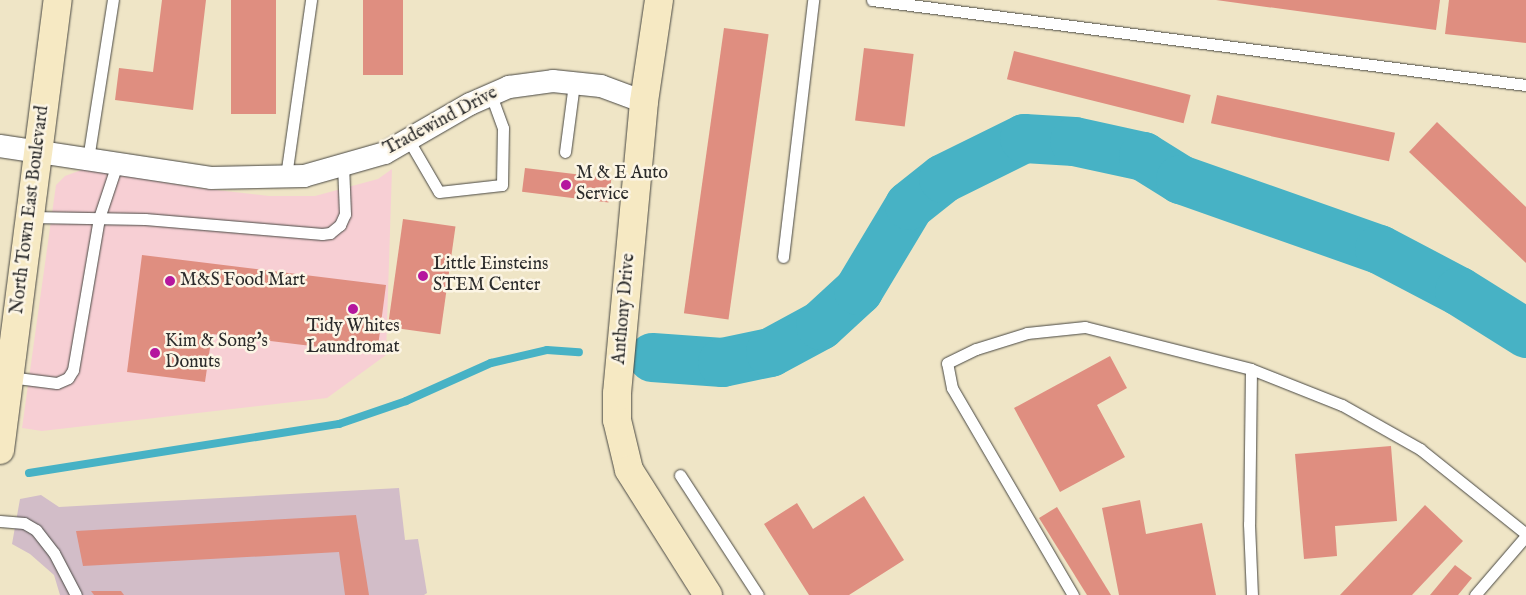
<!DOCTYPE html>
<html>
<head>
<meta charset="utf-8">
<style>
	body { margin:0 }
	#map { position:relative; width:1526px; height:595px; overflow:hidden; background:#efe5c6; font-family:"IM FELL English",serif }
	div>[style] { position:absolute }
	.built>* { inset:0; background:#f7cfd4 }
	.industrial>* { inset:0; background:#d2bdc8 }
	.stream>* { height:8px; margin:-4px; padding:0 4px; transform-origin:4px; border-radius:4px; background:#47b2c5 }
	.river>* { height:49px; margin:-24.5px; padding:0 24.5px; transform-origin:24.5px; border-radius:24.5px; background:#47b2c5 }
	.building>* { inset:0; background:#df8e80; transform-origin:0 0 }
	.roads { filter:drop-shadow(0 0 1px #484742) drop-shadow(0 0 1px #484742) }
	.lane>* { height:11px; margin:-5.5px; padding:0 5.5px; transform-origin:5.5px; border-radius:5.5px; background:#fff }
	.street>* { height:22px; margin:-11px; padding:0 11px; transform-origin:11px; border-radius:11px; background:#fff }
	.secondary>* { height:28px; margin:-14px; padding:0 14px; transform-origin:14px; border-radius:14px; background:#f6e9c3 }
	.dots>* { width:14px; height:14px; translate:-50% -50%; box-sizing:border-box; border:2px solid #fcf5e5; border-radius:50% }
	span { translate:-50% -50%; white-space:nowrap; text-align:center; line-height:1.15; -webkit-text-stroke:5px #fcf5e5; paint-order:stroke }
	.street-label { font-size:18px; color:#2b2b2b }
	.poi-label { font-size:18px; color:#2b2b2b }
	.left { translate:0 -50%; text-align:left }
</style>
</head>
<body>
<div id="map">
	<div class="built">
		<i style="clip-path:polygon(84px 169px,199px 188px,269px 196px,315px 196px,378px 179px,392px 169px,386px 355px,327px 398px,42px 431px,22px 428px,56px 185px,65px 176px)"></i>
	</div>
	<div class="industrial">
		<i style="clip-path:polygon(399px 488px,405px 540px,418px 539px,427px 593px,424px 595px,60px 595px,54px 575px,30px 554px,12px 544px,20px 499px,41px 495px,59px 507px)"></i>
	</div>
	<div class="stream">
		<i style="left:29px;top:473px;width:314px;rotate:-9deg"></i>
		<i style="left:339px;top:424px;width:71px;rotate:-18.9deg"></i>
		<i style="left:406px;top:401px;width:93px;rotate:-24.1deg"></i>
		<i style="left:491px;top:363px;width:57px;rotate:-13.1deg"></i>
		<i style="left:547px;top:350px;width:32px;rotate:4deg"></i>
	</div>
	<div class="river">
		<i style="left:652px;top:357px;width:70px;rotate:4.1deg"></i>
		<i style="left:722px;top:362px;width:49px;rotate:-11.8deg"></i>
		<i style="left:770px;top:352px;width:57px;rotate:-28.4deg"></i>
		<i style="left:820px;top:325px;width:52px;rotate:-42.6deg"></i>
		<i style="left:858px;top:290px;width:99px;rotate:-59deg"></i>
		<i style="left:909px;top:205px;width:43px;rotate:-38.5deg"></i>
		<i style="left:943px;top:178px;width:90px;rotate:-26.3deg"></i>
		<i style="left:1024px;top:138px;width:50px;rotate:3.4deg"></i>
		<i style="left:1074px;top:141px;width:71px;rotate:12.3deg"></i>
		<i style="left:1143px;top:156px;width:44px;rotate:31.9deg"></i>
		<i style="left:1180px;top:179px;width:211px;rotate:19.4deg"></i>
		<i style="left:1379px;top:249px;width:90px;rotate:27.7deg"></i>
		<i style="left:1459px;top:291px;width:79px;rotate:32.1deg"></i>
	</div>
	<div class="building">
		<i style="clip-path:polygon(162px 0,206px 0,193px 110px,115px 100px,119px 68px,153px 72px)"></i>
		<i style="left:231px;top:0;width:45px;height:114px"></i>
		<i style="left:363px;top:0;width:40px;height:75px"></i>
		<i style="clip-path:polygon(1216px 0,1440px 0,1436px 30px)"></i>
		<i style="clip-path:polygon(1449px 0,1526px 0,1526px 43px,1445px 34px)"></i>
		<i style="left:724px;top:28px;width:45px;height:288px;rotate:8deg"></i>
		<i style="left:864px;top:48px;width:50px;height:73px;rotate:7deg"></i>
		<i style="left:1014px;top:51px;width:182px;height:29px;rotate:14deg"></i>
		<i style="left:1217px;top:95px;width:182px;height:29px;rotate:12deg"></i>
		<i style="clip-path:polygon(1437px 122px,1526px 207px,1526px 263px,1409px 152px)"></i>
		<i style="left:525px;top:168px;width:87px;height:24px;rotate:7deg"></i>
		<i style="left:403px;top:219px;width:53px;height:109px;rotate:8deg"></i>
		<i style="clip-path:polygon(142px 255px,386px 285px,377px 354px,212px 334px,205px 382px,127px 372px)"></i>
		<i style="clip-path:polygon(1110px 356px,1127px 388px,1097px 405px,1125px 457px,1060px 492px,1014px 408px)"></i>
		<i style="clip-path:polygon(1391px 446px,1397px 521px,1335px 526px,1337px 556px,1304px 559px,1295px 454px)"></i>
		<i style="clip-path:polygon(864px 496px,904px 560px,849px 595px,809px 595px,764px 524px,797px 503px,813px 529px)"></i>
		<i style="clip-path:polygon(1140px 500px,1146px 534px,1202px 523px,1216px 595px,1119px 595px,1102px 508px)"></i>
		<i style="clip-path:polygon(1425px 505px,1463px 541px,1412px 595px,1340px 595px)"></i>
		<i style="clip-path:polygon(1057px 507px,1111px 595px,1087px 595px,1039px 518px)"></i>
		<i style="clip-path:polygon(356px 515px,369px 595px,345px 595px,339px 552px,83px 566px,76px 531px)"></i>
		<i style="clip-path:polygon(1455px 565px,1472px 578px,1458px 595px,1430px 595px)"></i>
		<i style="clip-path:polygon(91px 591px,121px 591px,124px 595px,94px 595px)"></i>
	</div>
	<div class="roads">
		<div class="lane">
			<i style="left:872px;top:0;width:660px;rotate:7.41deg"></i>
			<i style="left:408px;top:139px;width:61px;rotate:59.7deg"></i>
			<i style="left:439px;top:192px;width:63px;rotate:-6.3deg"></i>
			<i style="left:502px;top:185px;width:57px;rotate:-89deg"></i>
			<i style="left:503px;top:128px;width:35px;rotate:-110deg"></i>
			<i style="left:565px;top:152px;width:69px;rotate:-82.5deg"></i>
			<i style="left:88px;top:159px;width:161px;rotate:-81.1deg"></i>
			<i style="left:286px;top:176px;width:178px;rotate:-81.9deg"></i>
			<i style="left:30px;top:217px;width:115px;rotate:1deg"></i>
			<i style="left:145px;top:219px;width:178px;rotate:4.8deg"></i>
			<i style="left:322px;top:234px;width:8px;rotate:-7deg"></i>
			<i style="left:330px;top:233px;width:13px;rotate:-39deg"></i>
			<i style="left:340px;top:225px;width:12px;rotate:-66deg"></i>
			<i style="left:345px;top:214px;width:49px;rotate:-92.3deg"></i>
			<i style="left:783px;top:257px;width:259px;rotate:-83.3deg"></i>
			<i style="left:1251px;top:369px;width:155px;rotate:90.7deg"></i>
			<i style="left:1249px;top:524px;width:71px;rotate:87.6deg"></i>
			<i style="left:9px;top:377px;width:48px;rotate:7.1deg"></i>
			<i style="left:57px;top:383px;width:12px;rotate:-24deg"></i>
			<i style="left:68px;top:378px;width:9px;rotate:-58deg"></i>
			<i style="left:73px;top:370px;width:154px;rotate:-80.3deg"></i>
			<i style="left:99px;top:218px;width:57px;rotate:-71.6deg"></i>
			<i style="left:680px;top:475px;width:143px;rotate:57deg"></i>
			<i style="left:0;top:521px;width:24px;rotate:5deg"></i>
			<i style="left:24px;top:523px;width:14px;rotate:30deg"></i>
			<i style="left:36px;top:530px;width:29px;rotate:52deg"></i>
			<i style="left:54px;top:553px;width:47px;rotate:62.4deg"></i>
			<i style="left:1073px;top:595px;width:240px;rotate:-120.3deg"></i>
			<i style="left:952px;top:388px;width:25px;rotate:-101deg"></i>
			<i style="left:947px;top:363px;width:32px;rotate:-26deg"></i>
			<i style="left:976px;top:349px;width:53px;rotate:-17.4deg"></i>
			<i style="left:1027px;top:333px;width:58px;rotate:-5.9deg"></i>
			<i style="left:1085px;top:327px;width:171px;rotate:14.2deg"></i>
			<i style="left:1251px;top:369px;width:98px;rotate:21.6deg"></i>
			<i style="left:1342px;top:405px;width:90px;rotate:29.4deg"></i>
			<i style="left:1420px;top:449px;width:136px;rotate:38.7deg"></i>
			<i style="left:1475px;top:595px;width:78px;rotate:-49.2deg"></i>
		</div>
		<div class="street">
			<i style="left:0;top:146px;width:213px;rotate:8.6deg"></i>
			<i style="left:211px;top:178px;width:93px;rotate:-1.2deg"></i>
			<i style="left:304px;top:176px;width:84px;rotate:-15.9deg"></i>
			<i style="left:385px;top:153px;width:98px;rotate:-30deg"></i>
			<i style="left:470px;top:104px;width:43px;rotate:-23.6deg"></i>
			<i style="left:509px;top:87px;width:44px;rotate:-7.8deg"></i>
			<i style="left:553px;top:81px;width:48px;rotate:5.9deg"></i>
			<i style="left:601px;top:86px;width:46px;rotate:20.4deg"></i>
		</div>
		<div class="secondary">
			<i style="left:659px;top:0;width:103px;rotate:98.4deg"></i>
			<i style="left:644px;top:102px;width:293px;rotate:95.3deg"></i>
			<i style="left:617px;top:394px;width:26px;rotate:90deg"></i>
			<i style="left:617px;top:420px;width:51px;rotate:76.5deg"></i>
			<i style="left:629px;top:470px;width:148px;rotate:57.7deg"></i>
			<i style="left:0;top:450px;width:454px;rotate:-82.7deg"></i>
		</div>
	</div>
	<div class="dots">
		<i style="left:566px;top:185px;background:#b5179e"></i>
		<i style="left:423px;top:276px;background:#b5179e"></i>
		<i style="left:170px;top:281px;background:#b5179e"></i>
		<i style="left:353px;top:309px;background:#b5179e"></i>
		<i style="left:155px;top:353px;background:#b5179e"></i>
	</div>
	<div class="street-label">
		<span style="left:441px;top:122px;rotate:-28deg">Tradewind Drive</span>
		<span style="left:31px;top:210px;rotate:-83deg">North Town East Boulevard</span>
		<span style="left:625px;top:309px;rotate:-85deg">Anthony Drive</span>
	</div>
	<div class="poi-label">
		<span class="left" style="left:576px;top:185px">M &amp; E Auto<br>Service</span>
		<span class="left" style="left:433px;top:276px">Little Einsteins<br>STEM Center</span>
		<span class="left" style="left:180px;top:281px">M&amp;S Food Mart</span>
		<span style="left:353px;top:338px">Tidy Whites<br>Laundromat</span>
		<span class="left" style="left:165px;top:353px">Kim &amp; Song's<br>Donuts</span>
	</div>
</div>
</body>
</html>
